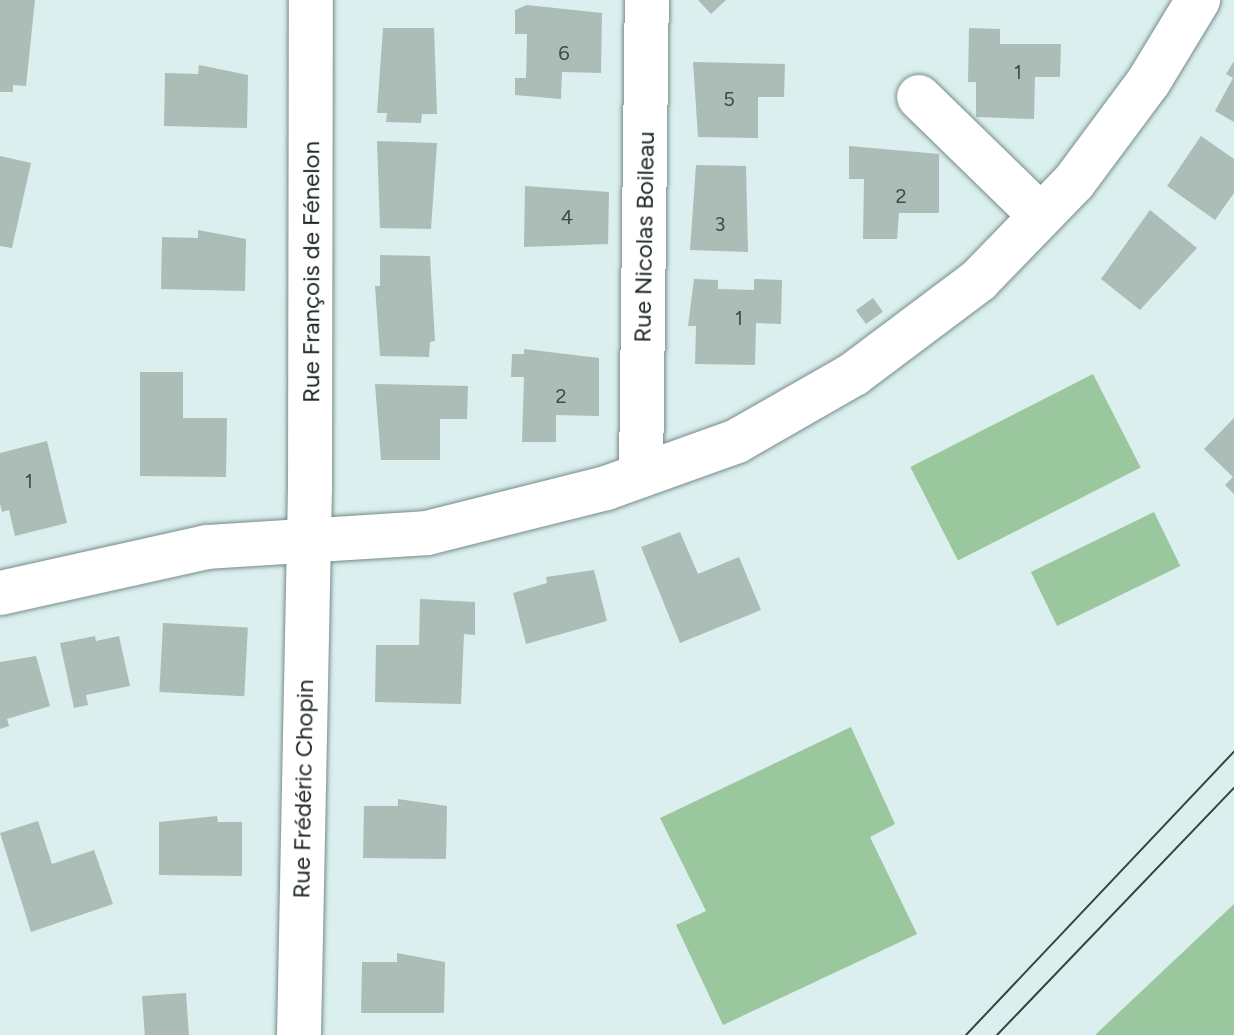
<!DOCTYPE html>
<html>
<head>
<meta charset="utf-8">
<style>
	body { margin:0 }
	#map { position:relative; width:1234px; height:1035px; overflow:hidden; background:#daefee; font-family:Figtree,sans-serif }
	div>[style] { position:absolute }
	.green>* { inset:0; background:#9bc79f; transform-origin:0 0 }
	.building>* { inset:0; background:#abbdb6; transform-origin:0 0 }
	.roads { filter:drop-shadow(0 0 2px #788b8a) drop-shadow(0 0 2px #788b8a) }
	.minor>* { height:44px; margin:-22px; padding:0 22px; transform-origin:22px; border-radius:22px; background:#fff }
	.tram>* { height:2px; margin:-1px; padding:0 1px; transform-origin:1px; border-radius:1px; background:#384242 }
	span { translate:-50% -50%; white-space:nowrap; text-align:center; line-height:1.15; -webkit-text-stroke:6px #fff; paint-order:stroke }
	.number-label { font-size:20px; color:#404a48 }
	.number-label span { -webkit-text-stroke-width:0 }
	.street-label { font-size:24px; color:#1c2424 }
</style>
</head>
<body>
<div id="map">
	<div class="green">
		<i style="left:1093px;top:374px;width:105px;height:205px;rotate:63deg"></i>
		<i style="left:1154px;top:512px;width:60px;height:137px;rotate:64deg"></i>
		<i style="clip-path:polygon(851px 727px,895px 824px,870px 837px,917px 934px,723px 1025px,676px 925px,706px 911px,660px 818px)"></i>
		<i style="clip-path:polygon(1234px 904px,1234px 1035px,1095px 1035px)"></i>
	</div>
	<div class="building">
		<i style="clip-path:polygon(0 0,35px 0,26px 86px,13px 85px,13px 92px,0 92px)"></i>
		<i style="clip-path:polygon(698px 0,726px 0,711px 14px)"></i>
		<i style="clip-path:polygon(527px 5px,602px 13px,601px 73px,562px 72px,561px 99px,515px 95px,515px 78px,526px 78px,527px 34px,515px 34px,515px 10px)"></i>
		<i style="clip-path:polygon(383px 28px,434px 28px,437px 114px,422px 114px,421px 123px,386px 122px,387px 113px,377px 113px)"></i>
		<i style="clip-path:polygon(969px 28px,1000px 29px,1000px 44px,1061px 44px,1060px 77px,1035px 77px,1034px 119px,976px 117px,976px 82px,968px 82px)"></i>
		<i style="clip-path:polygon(1234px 61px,1234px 122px,1215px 111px,1233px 78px,1226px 74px)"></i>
		<i style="clip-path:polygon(693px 62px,785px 64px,784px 97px,758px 97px,758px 138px,698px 137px)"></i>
		<i style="clip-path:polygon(199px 65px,248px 75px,247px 128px,164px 126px,165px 73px,198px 74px)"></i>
		<i style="clip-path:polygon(1201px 136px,1234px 159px,1234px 193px,1215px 220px,1167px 186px)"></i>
		<i style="clip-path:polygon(377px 141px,437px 143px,431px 229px,380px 228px)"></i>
		<i style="clip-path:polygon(849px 146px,939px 154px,939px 213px,899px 213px,897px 239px,863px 239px,864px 179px,849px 179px)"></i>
		<i style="clip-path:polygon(0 156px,31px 163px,12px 248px,0 246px)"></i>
		<i style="clip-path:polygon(696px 165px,746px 166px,748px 252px,690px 250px)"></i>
		<i style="clip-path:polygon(525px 186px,609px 192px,608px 244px,524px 247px)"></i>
		<i style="clip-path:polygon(1150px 210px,1197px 248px,1140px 310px,1101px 279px)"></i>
		<i style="clip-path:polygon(198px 230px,246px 239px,245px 291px,161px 289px,162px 237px,198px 238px)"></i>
		<i style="clip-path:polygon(380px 255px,430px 256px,435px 341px,430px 342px,429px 357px,380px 356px,375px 286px,380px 286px)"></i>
		<i style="clip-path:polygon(694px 279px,718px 280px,718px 289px,754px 290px,754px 279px,782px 280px,781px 324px,756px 323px,755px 365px,695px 364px,696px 326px,688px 326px)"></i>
		<i style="left:873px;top:298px;width:17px;height:21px;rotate:54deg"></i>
		<i style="clip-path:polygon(524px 349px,599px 358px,599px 416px,556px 415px,556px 442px,522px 442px,524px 377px,511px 377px,512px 354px,524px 354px)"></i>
		<i style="clip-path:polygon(140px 372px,183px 372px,183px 418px,227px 418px,226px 477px,140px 476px)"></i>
		<i style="clip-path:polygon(375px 384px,468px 386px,467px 419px,440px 419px,440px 460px,381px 460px)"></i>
		<i style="clip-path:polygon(1234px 418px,1234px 494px,1225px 485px,1233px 477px,1204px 449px)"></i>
		<i style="clip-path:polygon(47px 441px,67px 523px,15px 536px,9px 510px,2px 512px,0 504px,0 453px)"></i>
		<i style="clip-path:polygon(680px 532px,698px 574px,739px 557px,761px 610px,680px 643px,641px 547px)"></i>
		<i style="clip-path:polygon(594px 570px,607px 621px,526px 644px,513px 593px,547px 583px,546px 577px)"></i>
		<i style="clip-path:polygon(420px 599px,475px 602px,475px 635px,464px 634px,461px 704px,375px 702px,376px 645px,419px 645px)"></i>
		<i style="left:163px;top:623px;width:85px;height:69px;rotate:3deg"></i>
		<i style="clip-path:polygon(95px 636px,96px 641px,119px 636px,130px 686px,86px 695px,88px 705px,74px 708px,60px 643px)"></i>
		<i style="clip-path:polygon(36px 656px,50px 706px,7px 719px,9px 726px,0 729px,0 662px)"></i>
		<i style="clip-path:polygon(398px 799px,447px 806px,446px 859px,363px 858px,364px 806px,398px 806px)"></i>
		<i style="clip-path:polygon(217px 816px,218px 822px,242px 822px,242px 876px,159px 875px,159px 822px)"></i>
		<i style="clip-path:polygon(38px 821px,52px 864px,94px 850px,113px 904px,31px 932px,0 833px)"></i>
		<i style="clip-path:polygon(397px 953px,445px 962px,444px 1013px,361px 1013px,362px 962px,397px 962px)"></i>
		<i style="left:186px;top:993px;width:42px;height:44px;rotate:86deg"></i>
	</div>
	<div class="roads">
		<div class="minor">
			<i style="left:919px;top:97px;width:170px;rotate:44.3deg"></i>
			<i style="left:641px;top:475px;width:475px;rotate:-89.3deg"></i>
			<i style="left:0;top:593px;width:212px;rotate:-12.5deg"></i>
			<i style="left:207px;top:547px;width:220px;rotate:-3.6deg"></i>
			<i style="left:427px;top:533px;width:185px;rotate:-14.1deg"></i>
			<i style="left:606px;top:488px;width:139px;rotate:-19.7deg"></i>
			<i style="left:737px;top:441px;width:135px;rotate:-29.8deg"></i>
			<i style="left:854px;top:374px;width:156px;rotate:-36.9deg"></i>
			<i style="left:979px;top:280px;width:136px;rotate:-45.9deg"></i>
			<i style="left:1074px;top:182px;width:126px;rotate:-53.4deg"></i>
			<i style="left:1149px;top:81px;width:95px;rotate:-58.8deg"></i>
			<i style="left:299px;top:1035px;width:547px;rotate:-88.85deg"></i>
			<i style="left:310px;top:488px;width:488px;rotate:-89.9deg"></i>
		</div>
	</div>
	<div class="tram">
		<i style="left:966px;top:1035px;width:390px;rotate:-46.6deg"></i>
		<i style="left:997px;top:1035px;width:342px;rotate:-46.2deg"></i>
	</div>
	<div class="number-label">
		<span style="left:564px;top:53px">6</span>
		<span style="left:1018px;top:72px">1</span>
		<span style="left:729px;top:99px">5</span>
		<span style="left:901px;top:196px">2</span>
		<span style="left:567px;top:217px">4</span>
		<span style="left:720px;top:224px">3</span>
		<span style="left:739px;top:318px">1</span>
		<span style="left:561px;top:396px">2</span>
		<span style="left:29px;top:481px">1</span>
	</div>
	<div class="street-label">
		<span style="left:644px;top:237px;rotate:-89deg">Rue Nicolas Boileau</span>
		<span style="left:311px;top:272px;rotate:-90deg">Rue François de Fénelon</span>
		<span style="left:303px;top:789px;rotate:-89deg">Rue Frédéric Chopin</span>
	</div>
</div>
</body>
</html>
